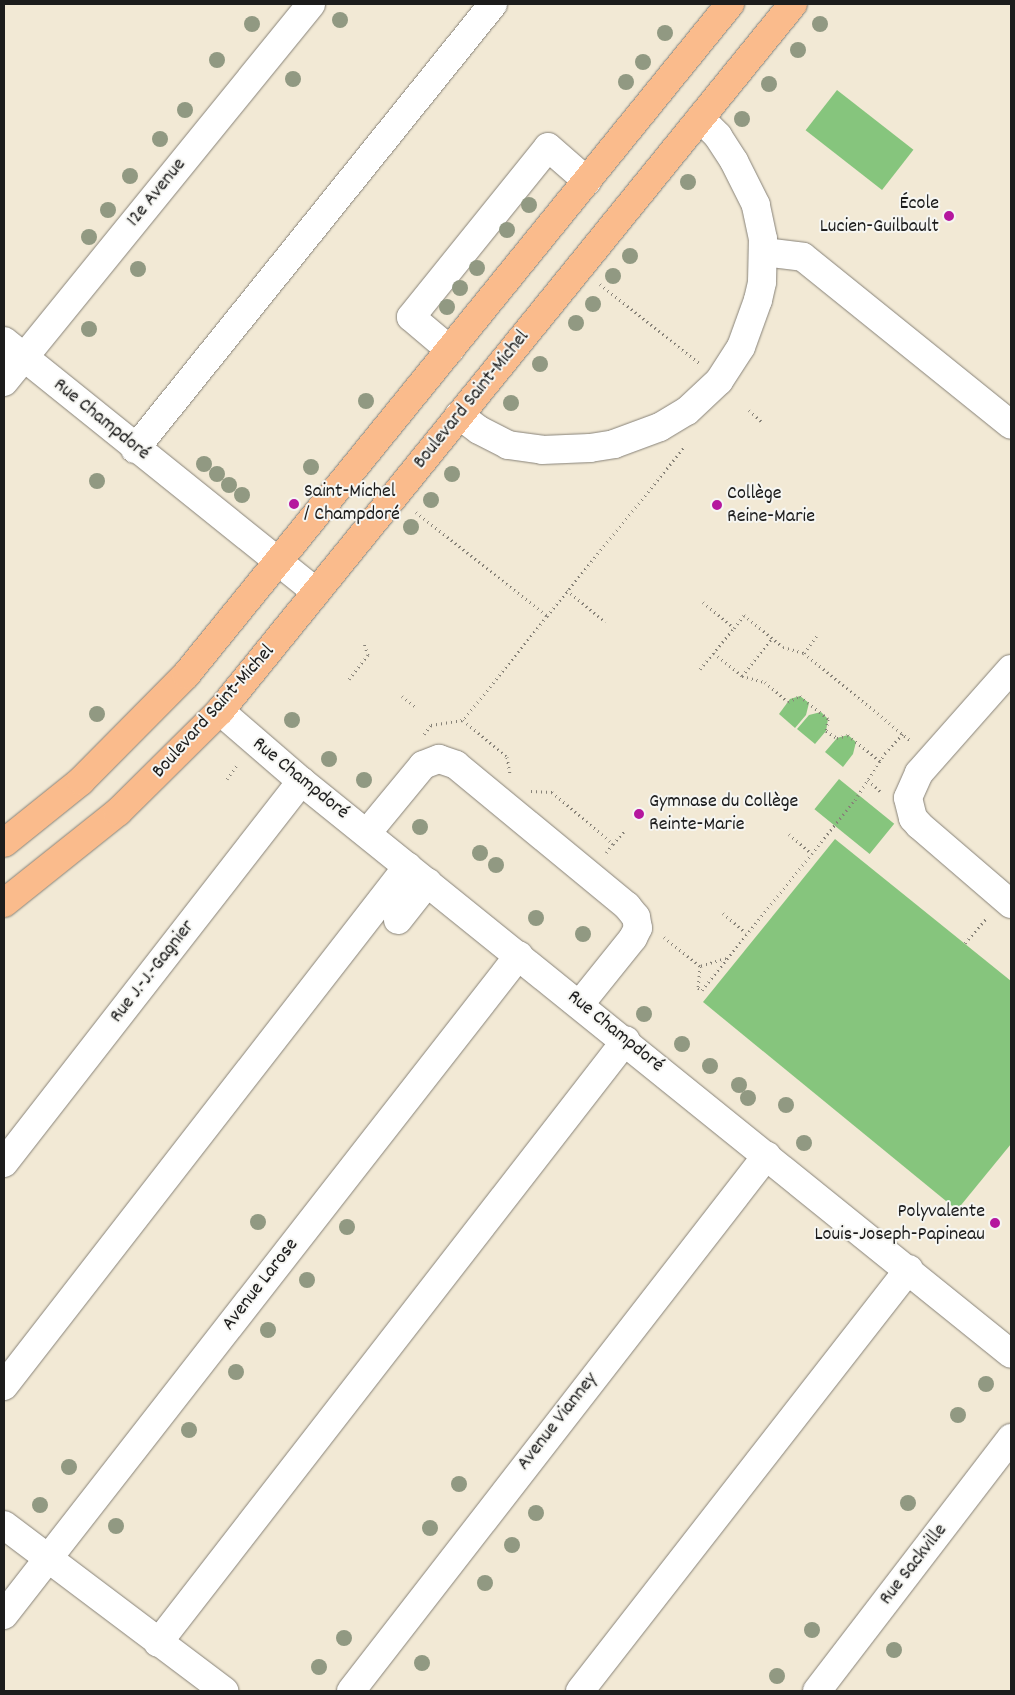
<!DOCTYPE html>
<html>
<head>
<meta charset="utf-8">
<style>
	body { margin:0 }
	#map { position:relative; width:1015px; height:1695px; overflow:hidden; background:#f2e9d5; font-family:Dekko,sans-serif }
	div>[style] { position:absolute }
	.green>* { inset:0; background:#86c57d; transform-origin:0 0 }
	.path>* { height:3px; margin-top:-1.5px; transform-origin:0; background:repeating-linear-gradient(90deg,#878278 0 1px,transparent 0 5px) }
	.roads { filter:drop-shadow(0 0 1px #878278) drop-shadow(0 0 1px #878278) }
	.minor>* { height:28px; margin:-14px; padding:0 14px; transform-origin:14px; border-radius:14px; background:#fff }
	.major>* { height:28px; margin:-14px; padding:0 14px; transform-origin:14px; border-radius:14px; background:#fabb8c }
	.trees>* { width:16px; height:16px; margin:-8px; border-radius:50%; background:#919982 }
	.dots>* { width:14px; height:14px; translate:-50% -50%; box-sizing:border-box; border:2px solid #f6f6f2; border-radius:50% }
	span { translate:-50% -50%; white-space:nowrap; text-align:center; line-height:1.15; -webkit-text-stroke:4px #f6f6f2; paint-order:stroke }
	.street-label { font-size:20px; color:#1c1c1c }
	.poi-label { font-size:20px; color:#1c1c1c }
	.right { translate:-100% -50%; text-align:right }
	.left { translate:0 -50%; text-align:left }
	.frame { position:absolute; inset:0; border:5px solid #1c1c1c; pointer-events:none }
</style>
</head>
<body>
<div id="map">
	<div class="green">
		<i style="left:837px;top:90px;width:97px;height:51px;rotate:38deg"></i>
		<i style="clip-path:polygon(800px 696px,809px 703px,806px 715px,795px 728px,779px 714px,790px 699px)"></i>
		<i style="clip-path:polygon(821px 712px,828px 719px,826px 731px,815px 744px,797px 729px,809px 715px)"></i>
		<i style="clip-path:polygon(848px 735px,856px 742px,853px 754px,843px 767px,825px 752px,837px 738px)"></i>
		<i style="left:839px;top:779px;width:71px;height:39px;rotate:39deg"></i>
		<i style="clip-path:polygon(835px 839px,1011px 981px,1011px 1144px,957px 1210px,703px 1002px)"></i>
	</div>
	<div class="path">
		<i style="left:600px;top:284px;width:127px;rotate:38.6deg"></i>
		<i style="left:749px;top:410px;width:19px;rotate:43deg"></i>
		<i style="left:416px;top:512px;width:167px;rotate:38.4deg"></i>
		<i style="left:547px;top:616px;width:134px;rotate:128.9deg"></i>
		<i style="left:567px;top:590px;width:50px;rotate:40.1deg"></i>
		<i style="left:703px;top:602px;width:40px;rotate:40deg"></i>
		<i style="left:734px;top:628px;width:16px;rotate:-52deg"></i>
		<i style="left:744px;top:615px;width:50px;rotate:39.4deg"></i>
		<i style="left:783px;top:647px;width:22px;rotate:16deg"></i>
		<i style="left:804px;top:653px;width:139px;rotate:39.4deg"></i>
		<i style="left:547px;top:616px;width:219px;rotate:-50.9deg"></i>
		<i style="left:714px;top:653px;width:36px;rotate:39deg"></i>
		<i style="left:742px;top:676px;width:48px;rotate:-51.7deg"></i>
		<i style="left:804px;top:653px;width:24px;rotate:-54deg"></i>
		<i style="left:700px;top:669px;width:53px;rotate:-50.3deg"></i>
		<i style="left:742px;top:676px;width:24px;rotate:15deg"></i>
		<i style="left:765px;top:682px;width:30px;rotate:41deg"></i>
		<i style="left:788px;top:702px;width:13px;rotate:-27deg"></i>
		<i style="left:800px;top:696px;width:36px;rotate:39deg"></i>
		<i style="left:828px;top:719px;width:12px;rotate:99deg"></i>
		<i style="left:826px;top:731px;width:13px;rotate:32deg"></i>
		<i style="left:837px;top:738px;width:11px;rotate:-15deg"></i>
		<i style="left:848px;top:735px;width:43px;rotate:39.3deg"></i>
		<i style="left:349px;top:679px;width:31px;rotate:-52deg"></i>
		<i style="left:368px;top:655px;width:13px;rotate:-108deg"></i>
		<i style="left:402px;top:696px;width:18px;rotate:38deg"></i>
		<i style="left:424px;top:734px;width:11px;rotate:-52deg"></i>
		<i style="left:431px;top:725px;width:32px;rotate:-9deg"></i>
		<i style="left:463px;top:720px;width:57px;rotate:40.1deg"></i>
		<i style="left:507px;top:757px;width:17px;rotate:80deg"></i>
		<i style="left:227px;top:779px;width:19px;rotate:-55deg"></i>
		<i style="left:868px;top:780px;width:19px;rotate:43deg"></i>
		<i style="left:531px;top:791px;width:21px;rotate:3deg"></i>
		<i style="left:552px;top:792px;width:80px;rotate:40.4deg"></i>
		<i style="left:613px;top:844px;width:11px;rotate:128deg"></i>
		<i style="left:789px;top:834px;width:30px;rotate:41deg"></i>
		<i style="left:613px;top:844px;width:18px;rotate:-49deg"></i>
		<i style="left:723px;top:913px;width:30px;rotate:41deg"></i>
		<i style="left:664px;top:937px;width:46px;rotate:38.9deg"></i>
		<i style="left:965px;top:943px;width:32px;rotate:-49deg"></i>
		<i style="left:726px;top:958px;width:27px;rotate:163deg"></i>
		<i style="left:700px;top:966px;width:22px;rotate:95deg"></i>
		<i style="left:698px;top:988px;width:4px;rotate:27deg"></i>
		<i style="left:702px;top:990px;width:244px;rotate:-51.2deg"></i>
		<i style="left:855px;top:800px;width:56px;rotate:-57.4deg"></i>
		<i style="left:885px;top:753px;width:26px;rotate:-47deg"></i>
	</div>
	<div class="roads">
		<div class="minor">
			<i style="left:764px;top:252px;width:39px;rotate:7deg"></i>
			<i style="left:803px;top:257px;width:267px;rotate:38.9deg"></i>
			<i style="left:4px;top:341px;width:400px;rotate:38.8deg"></i>
			<i style="left:450px;top:350px;width:51px;rotate:-139.8deg"></i>
			<i style="left:411px;top:317px;width:218px;rotate:-51.1deg"></i>
			<i style="left:548px;top:147px;width:52px;rotate:41.1deg"></i>
			<i style="left:4px;top:382px;width:487px;rotate:-50.9deg"></i>
			<i style="left:459px;top:415px;width:25px;rotate:37deg"></i>
			<i style="left:479px;top:430px;width:33px;rotate:27deg"></i>
			<i style="left:508px;top:445px;width:34px;rotate:8deg"></i>
			<i style="left:542px;top:450px;width:48px;rotate:-2.4deg"></i>
			<i style="left:590px;top:448px;width:24px;rotate:-9deg"></i>
			<i style="left:614px;top:444px;width:49px;rotate:-20.3deg"></i>
			<i style="left:660px;top:427px;width:31px;rotate:-31deg"></i>
			<i style="left:687px;top:411px;width:44px;rotate:-43.2deg"></i>
			<i style="left:719px;top:381px;width:40px;rotate:-57.1deg"></i>
			<i style="left:741px;top:347px;width:50px;rotate:-70.1deg"></i>
			<i style="left:758px;top:300px;width:18px;rotate:-77deg"></i>
			<i style="left:762px;top:282px;width:43px;rotate:-88.7deg"></i>
			<i style="left:763px;top:239px;width:35px;rotate:-102deg"></i>
			<i style="left:756px;top:205px;width:49px;rotate:-116.6deg"></i>
			<i style="left:734px;top:161px;width:30px;rotate:-123deg"></i>
			<i style="left:718px;top:136px;width:25px;rotate:-135deg"></i>
			<i style="left:135px;top:449px;width:571px;rotate:-51.18deg"></i>
			<i style="left:1011px;top:669px;width:139px;rotate:131.5deg"></i>
			<i style="left:919px;top:773px;width:27px;rotate:114deg"></i>
			<i style="left:908px;top:798px;width:21px;rotate:76deg"></i>
			<i style="left:913px;top:818px;width:9px;rotate:49deg"></i>
			<i style="left:919px;top:825px;width:121px;rotate:40.7deg"></i>
			<i style="left:220px;top:711px;width:107px;rotate:40.8deg"></i>
			<i style="left:301px;top:781px;width:912px;rotate:38.9deg"></i>
			<i style="left:367px;top:833px;width:88px;rotate:-50.5deg"></i>
			<i style="left:423px;top:765px;width:17px;rotate:-21deg"></i>
			<i style="left:439px;top:759px;width:18px;rotate:19deg"></i>
			<i style="left:456px;top:765px;width:222px;rotate:39.5deg"></i>
			<i style="left:627px;top:906px;width:14px;rotate:51deg"></i>
			<i style="left:636px;top:917px;width:11px;rotate:80deg"></i>
			<i style="left:638px;top:928px;width:11px;rotate:117deg"></i>
			<i style="left:633px;top:938px;width:85px;rotate:128.8deg"></i>
			<i style="left:398px;top:920px;width:48px;rotate:-51.7deg"></i>
			<i style="left:4px;top:1163px;width:484px;rotate:-52.1deg"></i>
			<i style="left:4px;top:1386px;width:658px;rotate:-52.16deg"></i>
			<i style="left:4px;top:1525px;width:276px;rotate:37deg"></i>
			<i style="left:4px;top:1615px;width:837px;rotate:-52.03deg"></i>
			<i style="left:158px;top:1643px;width:763px;rotate:-52.18deg"></i>
			<i style="left:351px;top:1691px;width:678px;rotate:-52.18deg"></i>
			<i style="left:580px;top:1691px;width:535px;rotate:-52.06deg"></i>
			<i style="left:817px;top:1691px;width:319px;rotate:-52.5deg"></i>
		</div>
		<div class="major">
			<i style="left:4px;top:843px;width:99px;rotate:-38.8deg"></i>
			<i style="left:81px;top:781px;width:149px;rotate:-45.3deg"></i>
			<i style="left:186px;top:675px;width:864px;rotate:-50.97deg"></i>
			<i style="left:4px;top:903px;width:146px;rotate:-38.6deg"></i>
			<i style="left:118px;top:812px;width:144px;rotate:-44.7deg"></i>
			<i style="left:220px;top:711px;width:910px;rotate:-50.98deg"></i>
		</div>
	</div>
	<div class="trees">
		<i style="left:340px;top:20px"></i>
		<i style="left:252px;top:24px"></i>
		<i style="left:820px;top:24px"></i>
		<i style="left:665px;top:33px"></i>
		<i style="left:798px;top:50px"></i>
		<i style="left:217px;top:60px"></i>
		<i style="left:643px;top:62px"></i>
		<i style="left:293px;top:79px"></i>
		<i style="left:626px;top:82px"></i>
		<i style="left:769px;top:84px"></i>
		<i style="left:185px;top:110px"></i>
		<i style="left:742px;top:119px"></i>
		<i style="left:160px;top:139px"></i>
		<i style="left:130px;top:176px"></i>
		<i style="left:688px;top:182px"></i>
		<i style="left:529px;top:205px"></i>
		<i style="left:108px;top:210px"></i>
		<i style="left:507px;top:230px"></i>
		<i style="left:89px;top:237px"></i>
		<i style="left:630px;top:256px"></i>
		<i style="left:477px;top:268px"></i>
		<i style="left:138px;top:269px"></i>
		<i style="left:613px;top:276px"></i>
		<i style="left:460px;top:288px"></i>
		<i style="left:593px;top:304px"></i>
		<i style="left:447px;top:307px"></i>
		<i style="left:576px;top:323px"></i>
		<i style="left:89px;top:329px"></i>
		<i style="left:540px;top:364px"></i>
		<i style="left:366px;top:401px"></i>
		<i style="left:511px;top:403px"></i>
		<i style="left:204px;top:464px"></i>
		<i style="left:311px;top:467px"></i>
		<i style="left:217px;top:474px"></i>
		<i style="left:452px;top:474px"></i>
		<i style="left:97px;top:481px"></i>
		<i style="left:229px;top:485px"></i>
		<i style="left:242px;top:495px"></i>
		<i style="left:431px;top:500px"></i>
		<i style="left:411px;top:527px"></i>
		<i style="left:97px;top:714px"></i>
		<i style="left:292px;top:720px"></i>
		<i style="left:329px;top:759px"></i>
		<i style="left:364px;top:780px"></i>
		<i style="left:420px;top:827px"></i>
		<i style="left:480px;top:853px"></i>
		<i style="left:496px;top:865px"></i>
		<i style="left:536px;top:918px"></i>
		<i style="left:583px;top:934px"></i>
		<i style="left:644px;top:1014px"></i>
		<i style="left:682px;top:1044px"></i>
		<i style="left:710px;top:1066px"></i>
		<i style="left:739px;top:1085px"></i>
		<i style="left:748px;top:1098px"></i>
		<i style="left:786px;top:1105px"></i>
		<i style="left:804px;top:1143px"></i>
		<i style="left:258px;top:1222px"></i>
		<i style="left:347px;top:1227px"></i>
		<i style="left:307px;top:1280px"></i>
		<i style="left:268px;top:1330px"></i>
		<i style="left:236px;top:1372px"></i>
		<i style="left:986px;top:1384px"></i>
		<i style="left:958px;top:1415px"></i>
		<i style="left:189px;top:1430px"></i>
		<i style="left:69px;top:1467px"></i>
		<i style="left:459px;top:1484px"></i>
		<i style="left:908px;top:1503px"></i>
		<i style="left:40px;top:1505px"></i>
		<i style="left:536px;top:1513px"></i>
		<i style="left:116px;top:1526px"></i>
		<i style="left:430px;top:1528px"></i>
		<i style="left:512px;top:1545px"></i>
		<i style="left:485px;top:1583px"></i>
		<i style="left:812px;top:1630px"></i>
		<i style="left:344px;top:1638px"></i>
		<i style="left:894px;top:1650px"></i>
		<i style="left:422px;top:1663px"></i>
		<i style="left:319px;top:1667px"></i>
		<i style="left:777px;top:1676px"></i>
	</div>
	<div class="dots">
		<i style="left:949px;top:216px;background:#b5179e"></i>
		<i style="left:294px;top:504px;background:#b5179e"></i>
		<i style="left:717px;top:505px;background:#b5179e"></i>
		<i style="left:639px;top:814px;background:#b5179e"></i>
		<i style="left:995px;top:1223px;background:#b5179e"></i>
	</div>
	<div class="street-label">
		<span style="left:157px;top:193px;rotate:-51deg">12e Avenue</span>
		<span style="left:472px;top:400px;rotate:-51deg">Boulevard Saint-Michel</span>
		<span style="left:101px;top:420px;rotate:39deg">Rue Champdoré</span>
		<span style="left:214px;top:712px;rotate:-48deg">Boulevard Saint-Michel</span>
		<span style="left:300px;top:779px;rotate:39deg">Rue Champdoré</span>
		<span style="left:153px;top:972px;rotate:-52deg">Rue J.-J.-Gagnier</span>
		<span style="left:615px;top:1032px;rotate:39deg">Rue Champdoré</span>
		<span style="left:261px;top:1285px;rotate:-52deg">Avenue Larose</span>
		<span style="left:558px;top:1422px;rotate:-52deg">Avenue Vianney</span>
		<span style="left:914px;top:1565px;rotate:-52deg">Rue Sackville</span>
	</div>
	<div class="poi-label">
		<span class="right" style="left:939px;top:216px">École<br>Lucien-Guilbault</span>
		<span class="left" style="left:304px;top:504px">Saint-Michel<br>/ Champdoré</span>
		<span class="left" style="left:727px;top:506px">Collège<br>Reine-Marie</span>
		<span class="left" style="left:649px;top:814px">Gymnase du Collège<br>Reinte-Marie</span>
		<span class="right" style="left:985px;top:1224px">Polyvalente<br>Louis-Joseph-Papineau</span>
	</div>
	<div class="frame"></div>
</div>
</body>
</html>
